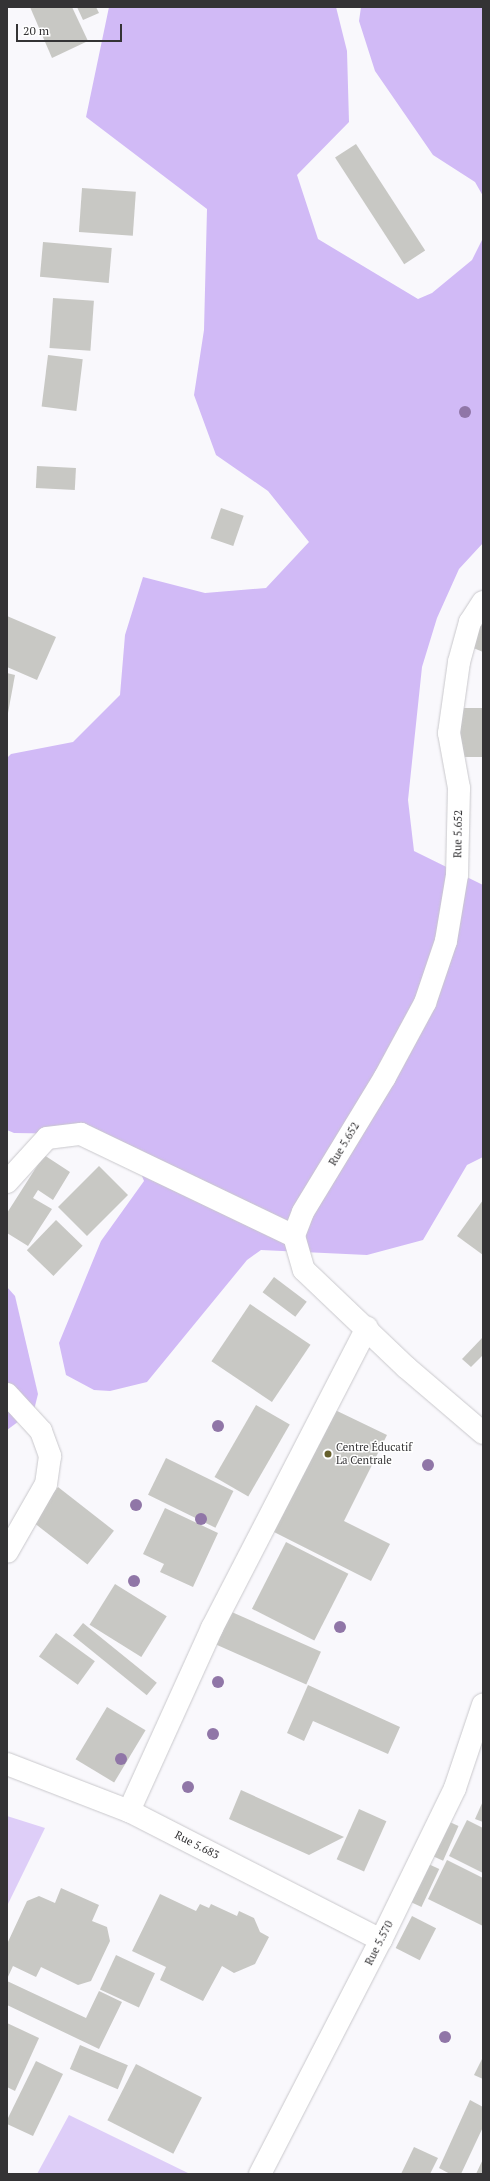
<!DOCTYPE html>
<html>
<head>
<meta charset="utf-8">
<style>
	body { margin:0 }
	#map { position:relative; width:490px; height:2181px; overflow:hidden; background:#f9f8fc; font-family:"PT Serif",serif }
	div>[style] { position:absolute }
	.green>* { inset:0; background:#decef8 }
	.forest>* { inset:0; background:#d1baf6 }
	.building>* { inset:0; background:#c8c8c4; transform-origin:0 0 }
	.roads { filter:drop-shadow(0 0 1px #c9c8cc) drop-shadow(0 0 1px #c9c8cc) }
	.minor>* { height:22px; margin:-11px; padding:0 11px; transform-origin:11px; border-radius:11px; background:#fff }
	.trees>* { width:12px; height:12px; margin:-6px; border-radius:50%; background:#9076a7 }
	.dots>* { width:11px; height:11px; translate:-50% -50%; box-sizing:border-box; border:2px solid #fff; border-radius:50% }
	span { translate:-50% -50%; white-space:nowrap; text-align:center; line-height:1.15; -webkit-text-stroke:3px #fff; paint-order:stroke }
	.street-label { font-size:11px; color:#343335 }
	.poi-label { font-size:11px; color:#343335 }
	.left { translate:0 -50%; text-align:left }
	.frame { position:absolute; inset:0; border:8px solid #343335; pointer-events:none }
	.scale { position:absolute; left:16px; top:24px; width:106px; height:18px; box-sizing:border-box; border:2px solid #343335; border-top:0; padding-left:5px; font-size:12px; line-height:14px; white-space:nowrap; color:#343335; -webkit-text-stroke:3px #fff; paint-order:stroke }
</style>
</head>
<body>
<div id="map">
	<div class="green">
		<i style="clip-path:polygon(7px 1816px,45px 1828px,7px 1906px)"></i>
		<i style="clip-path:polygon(69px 2115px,190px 2174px,37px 2174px)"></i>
	</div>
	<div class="forest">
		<i style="clip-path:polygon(109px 7px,336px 7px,347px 51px,349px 122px,297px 175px,318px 239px,418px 299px,432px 293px,472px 260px,483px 238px,483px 543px,459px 569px,437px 618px,422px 667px,408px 800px,414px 851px,483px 885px,483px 1157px,467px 1165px,423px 1240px,367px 1255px,261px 1250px,247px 1260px,147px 1382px,110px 1391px,94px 1390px,66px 1375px,59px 1343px,101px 1241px,144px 1181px,138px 1166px,81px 1134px,14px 1133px,7px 1130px,7px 758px,11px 754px,73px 742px,120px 695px,125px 635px,143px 577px,205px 593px,266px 588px,309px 542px,268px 491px,216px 455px,194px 395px,204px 330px,207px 209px,86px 117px)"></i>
		<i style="clip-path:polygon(361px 7px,483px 7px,483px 196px,475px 182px,433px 155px,375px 71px,359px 21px)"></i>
		<i style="clip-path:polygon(7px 1287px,15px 1296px,38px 1394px,34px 1410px,7px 1430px)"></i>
	</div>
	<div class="building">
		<i style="clip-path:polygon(30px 7px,72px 7px,88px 41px,52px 58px)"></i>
		<i style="clip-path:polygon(77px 7px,96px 7px,99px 13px,83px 20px)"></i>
		<i style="left:356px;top:144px;width:127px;height:25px;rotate:57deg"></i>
		<i style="left:82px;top:188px;width:54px;height:44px;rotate:4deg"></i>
		<i style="left:43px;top:242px;width:69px;height:35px;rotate:5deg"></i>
		<i style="left:53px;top:298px;width:41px;height:50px;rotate:4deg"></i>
		<i style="left:48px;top:355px;width:35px;height:52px;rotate:7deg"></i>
		<i style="left:37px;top:466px;width:39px;height:22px;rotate:3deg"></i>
		<i style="left:221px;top:508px;width:24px;height:32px;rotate:19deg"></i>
		<i style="clip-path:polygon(7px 616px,56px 637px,37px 680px,7px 667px)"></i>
		<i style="clip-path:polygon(480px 625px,483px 626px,483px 652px,471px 647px)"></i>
		<i style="clip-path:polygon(7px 673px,15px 675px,8px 713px,7px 713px)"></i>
		<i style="left:459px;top:708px;width:24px;height:49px"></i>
		<i style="clip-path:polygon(44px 1155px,70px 1172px,53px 1200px,38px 1190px,33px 1198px,52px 1209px,28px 1246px,7px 1233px,7px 1213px)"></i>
		<i style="left:99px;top:1166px;width:41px;height:58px;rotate:45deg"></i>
		<i style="clip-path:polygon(483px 1200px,483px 1255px,457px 1236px)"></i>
		<i style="left:56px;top:1220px;width:37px;height:42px;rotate:44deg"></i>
		<i style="left:274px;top:1277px;width:41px;height:19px;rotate:37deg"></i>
		<i style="left:250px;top:1304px;width:73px;height:69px;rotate:34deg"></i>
		<i style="clip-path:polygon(483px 1337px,483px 1355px,471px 1367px,462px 1359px)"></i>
		<i style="left:256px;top:1405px;width:39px;height:83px;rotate:30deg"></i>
		<i style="clip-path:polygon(333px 1409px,387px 1435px,344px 1521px,390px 1544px,371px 1581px,272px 1531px)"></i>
		<i style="left:166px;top:1458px;width:75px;height:41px;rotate:26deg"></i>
		<i style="left:58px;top:1487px;width:71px;height:43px;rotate:38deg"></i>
		<i style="clip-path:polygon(165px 1508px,218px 1533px,193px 1587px,160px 1572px,164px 1564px,143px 1554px)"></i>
		<i style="left:286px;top:1542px;width:70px;height:75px;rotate:27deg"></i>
		<i style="left:115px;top:1584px;width:61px;height:48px;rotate:32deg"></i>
		<i style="left:225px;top:1609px;width:105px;height:36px;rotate:24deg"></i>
		<i style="left:83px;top:1623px;width:95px;height:16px;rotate:39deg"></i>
		<i style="left:56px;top:1633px;width:48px;height:29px;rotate:36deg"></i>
		<i style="clip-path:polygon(308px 1685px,400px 1727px,388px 1754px,313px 1721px,304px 1741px,287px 1733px)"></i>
		<i style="left:107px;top:1707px;width:45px;height:61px;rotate:31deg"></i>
		<i style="clip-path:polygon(241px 1790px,344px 1837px,309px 1855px,229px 1819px)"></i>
		<i style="clip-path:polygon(483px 1801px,483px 1822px,475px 1819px)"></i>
		<i style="left:359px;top:1809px;width:30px;height:55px;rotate:24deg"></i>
		<i style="left:443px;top:1819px;width:17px;height:38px;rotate:24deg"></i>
		<i style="clip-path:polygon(467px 1820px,483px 1828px,483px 1873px,449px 1856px)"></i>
		<i style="clip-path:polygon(447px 1860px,483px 1878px,483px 1926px,428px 1899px)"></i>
		<i style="left:422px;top:1861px;width:19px;height:42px;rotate:25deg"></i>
		<i style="clip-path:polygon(61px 1888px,99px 1905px,92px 1921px,107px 1927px,110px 1941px,91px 1981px,78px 1985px,41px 1967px,36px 1977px,13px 1966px,7px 1979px,7px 1944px,27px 1901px,39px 1896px,55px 1903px)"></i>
		<i style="clip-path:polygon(160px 1894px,196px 1911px,200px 1904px,209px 1908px,211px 1904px,237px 1916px,239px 1911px,254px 1918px,260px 1932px,269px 1937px,255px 1964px,234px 1973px,222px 1966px,203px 2001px,160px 1980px,166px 1967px,132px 1951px)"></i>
		<i style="left:412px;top:1916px;width:27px;height:36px;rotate:27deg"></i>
		<i style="left:116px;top:1955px;width:43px;height:38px;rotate:25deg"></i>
		<i style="clip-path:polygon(7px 1981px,86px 2018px,99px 1991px,122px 2002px,99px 2049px,7px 2005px)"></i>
		<i style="clip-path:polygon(7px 2023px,39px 2038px,15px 2091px,7px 2087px)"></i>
		<i style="left:80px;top:2045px;width:52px;height:26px;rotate:23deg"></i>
		<i style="clip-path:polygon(483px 2057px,483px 2079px,474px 2075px)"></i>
		<i style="clip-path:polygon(36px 2061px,63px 2074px,33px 2136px,7px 2124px,7px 2120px)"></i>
		<i style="left:136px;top:2064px;width:74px;height:63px;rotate:27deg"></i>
		<i style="clip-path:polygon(470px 2100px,483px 2107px,483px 2127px,461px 2174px,450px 2174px,439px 2168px)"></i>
		<i style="clip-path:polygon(414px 2147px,438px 2158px,430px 2174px,401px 2174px)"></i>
		<i style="clip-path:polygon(483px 2159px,483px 2174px,476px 2174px)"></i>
	</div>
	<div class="roads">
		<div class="minor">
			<i style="left:483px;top:602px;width:24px;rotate:123deg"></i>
			<i style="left:470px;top:622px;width:41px;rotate:105.4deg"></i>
			<i style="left:459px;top:662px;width:72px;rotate:98deg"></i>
			<i style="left:449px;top:733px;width:56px;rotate:79.7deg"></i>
			<i style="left:459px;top:788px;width:87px;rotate:91.3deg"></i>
			<i style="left:457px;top:875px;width:67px;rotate:99.5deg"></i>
			<i style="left:446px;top:941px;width:65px;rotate:108.7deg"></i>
			<i style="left:425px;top:1003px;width:84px;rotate:118.4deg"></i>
			<i style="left:385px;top:1077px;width:158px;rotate:121.3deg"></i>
			<i style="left:303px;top:1212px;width:26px;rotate:111deg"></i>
			<i style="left:294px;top:1236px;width:35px;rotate:74deg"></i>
			<i style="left:304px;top:1270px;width:142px;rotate:43.6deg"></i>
			<i style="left:407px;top:1368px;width:100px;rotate:40.5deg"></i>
			<i style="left:7px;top:1182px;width:59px;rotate:-47.7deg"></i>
			<i style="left:47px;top:1138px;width:34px;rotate:-7deg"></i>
			<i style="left:81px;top:1134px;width:236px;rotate:25.6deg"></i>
			<i style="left:7px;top:1394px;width:50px;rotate:47.4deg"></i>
			<i style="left:41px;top:1431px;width:27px;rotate:70deg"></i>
			<i style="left:50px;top:1456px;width:28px;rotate:98deg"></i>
			<i style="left:46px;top:1484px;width:78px;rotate:119.8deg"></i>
			<i style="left:7px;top:1764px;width:131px;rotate:21.1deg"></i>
			<i style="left:129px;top:1811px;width:283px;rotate:27.1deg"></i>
			<i style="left:129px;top:1811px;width:201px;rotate:-65.6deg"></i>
			<i style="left:212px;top:1628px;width:338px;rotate:-62.7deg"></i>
			<i style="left:260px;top:2174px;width:263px;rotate:-62.7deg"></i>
			<i style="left:381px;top:1940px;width:169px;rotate:-64deg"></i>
			<i style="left:455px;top:1788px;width:88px;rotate:-71.4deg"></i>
		</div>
	</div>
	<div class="trees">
		<i style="left:465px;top:412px"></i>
		<i style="left:218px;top:1426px"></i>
		<i style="left:428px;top:1465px"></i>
		<i style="left:136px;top:1505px"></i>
		<i style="left:201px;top:1519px"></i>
		<i style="left:134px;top:1581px"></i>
		<i style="left:340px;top:1627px"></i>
		<i style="left:218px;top:1682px"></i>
		<i style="left:213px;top:1734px"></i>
		<i style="left:121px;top:1759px"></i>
		<i style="left:188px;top:1787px"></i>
		<i style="left:445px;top:2037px"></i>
	</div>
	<div class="dots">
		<i style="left:328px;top:1454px;background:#66602c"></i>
	</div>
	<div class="street-label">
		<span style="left:458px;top:834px;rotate:-89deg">Rue 5.652</span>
		<span style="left:344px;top:1144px;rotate:-59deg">Rue 5.652</span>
		<span style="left:197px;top:1845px;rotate:27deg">Rue 5.683</span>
		<span style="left:379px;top:1943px;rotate:-63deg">Rue 5.570</span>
	</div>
	<div class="poi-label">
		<span class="left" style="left:336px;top:1454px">Centre Éducatif<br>La Centrale</span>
	</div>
	<div class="frame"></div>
	<div class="scale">20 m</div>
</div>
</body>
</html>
